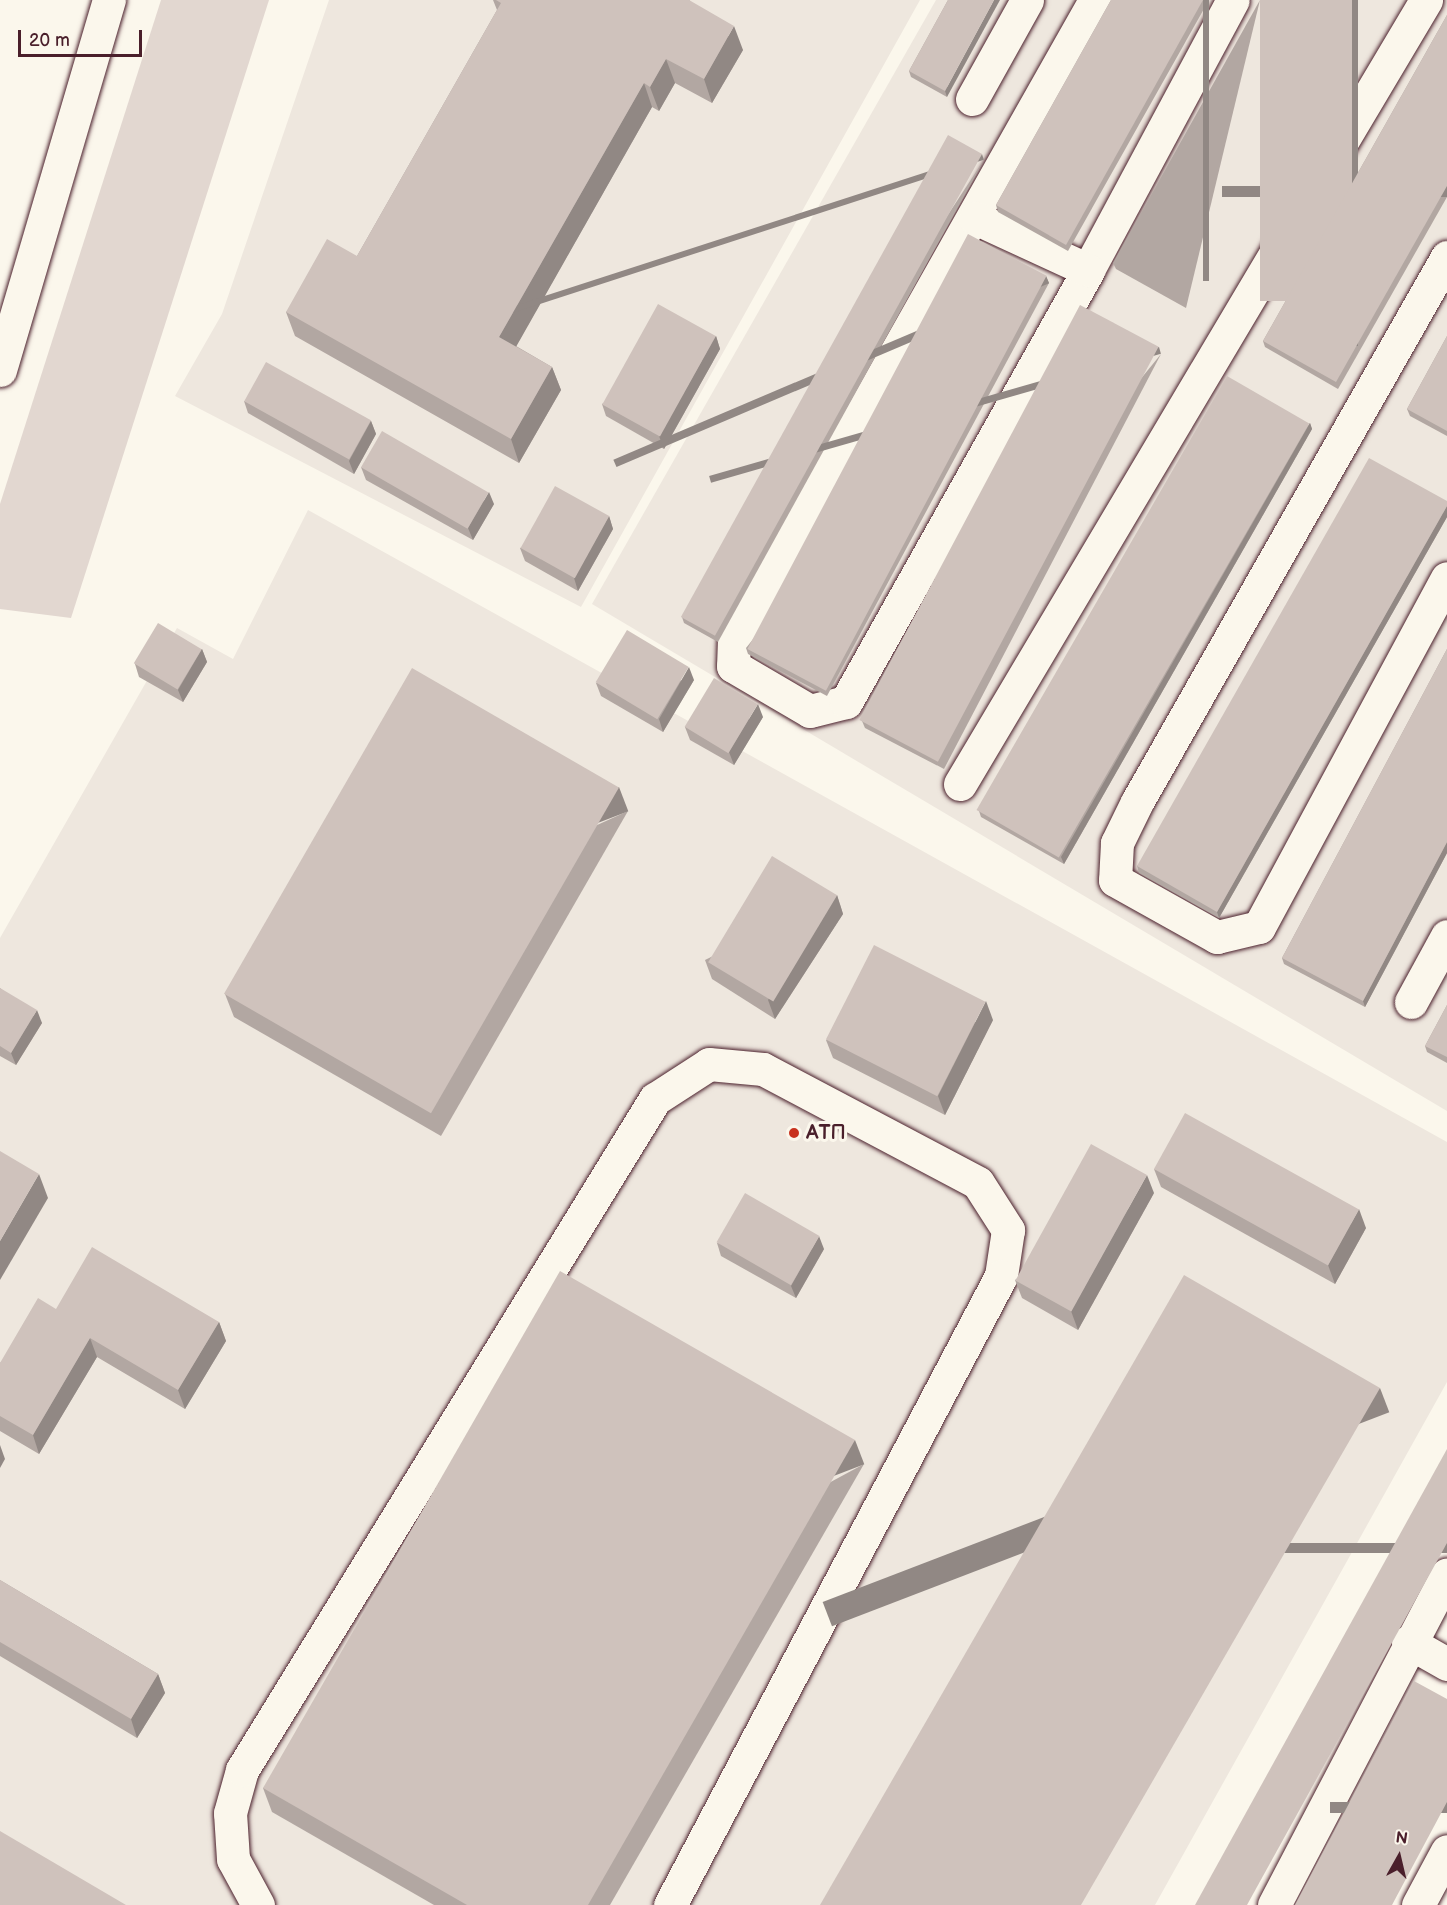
<!DOCTYPE html>
<html>
<head>
<meta charset="utf-8">
<style>
	body { margin:0 }
	#map { position:relative; width:1447px; height:1905px; overflow:hidden; background:#fbf7ec; font-family:"Balsamiq Sans",sans-serif }
	div>[style] { position:absolute }
	.built>* { inset:0; background:#eee7de }
	.green>* { inset:0; background:#e2d7d0 }
	.roads { filter:drop-shadow(0 0 2px #4a1f2b) drop-shadow(0 0 2px #4a1f2b) }
	.minor>* { height:33px; margin:-16.5px; padding:0 16.5px; transform-origin:16.5px; border-radius:16.5px; background:#fbf7ec }
	.major>* { height:33px; margin:-16.5px; padding:0 16.5px; transform-origin:16.5px; border-radius:16.5px; background:#fbf7ec }
	.wall>* { inset:0; background:#b2a7a2 }
	.shaded-wall>* { inset:0; background:#918884; transform-origin:0 0 }
	.building>* { inset:0; background:#cfc2bc; transform-origin:0 0 }
	.dots>* { width:16px; height:16px; translate:-50% -50%; box-sizing:border-box; border:3px solid #fbf7ec; border-radius:50% }
	span { translate:-50% -50%; white-space:nowrap; text-align:center; line-height:1.15; -webkit-text-stroke:6px #fbf7ec; paint-order:stroke }
	.poi-label { font-size:20px; color:#4a1f2b; font-weight:700 }
	.left { translate:0 -50%; text-align:left }
	.north { position:absolute; left:1369px; top:1827px; width:60px; height:60px; -webkit-text-stroke:4px #fbf7ec; paint-order:stroke; rotate:8deg; font-size:16px; font-weight:700; line-height:24px; text-align:center; color:#4a1f2b }
	.north::after { content:''; display:block; margin:auto; width:21px; height:27px; background:#4a1f2b; clip-path:polygon(50% 0,100% 100%,50% 72%,0 100%) }
	.scale { position:absolute; left:18px; top:30px; width:124px; height:27px; box-sizing:border-box; border:3px solid #4a1f2b; border-top:0; padding-left:8px; font-size:18px; line-height:21px; white-space:nowrap; color:#4a1f2b; -webkit-text-stroke:4px #fbf7ec; paint-order:stroke }
</style>
</head>
<body>
<div id="map">
	<div class="built">
		<i style="clip-path:polygon(329px 0,920px 0,581px 607px,175px 396px,222px 314px)"></i>
		<i style="clip-path:polygon(936px 0,1447px 0,1447px 1111px,592px 604px)"></i>
		<i style="clip-path:polygon(308px 510px,1447px 1142px,1447px 1382px,1155px 1905px,0 1905px,0 938px,177px 628px,233px 659px)"></i>
	</div>
	<div class="green">
		<i style="clip-path:polygon(161px 0,269px 0,71px 618px,0 609px,0 504px)"></i>
	</div>
	<div class="roads">
		<div class="minor">
			<i style="left:1095px;top:0;width:734px;rotate:119.46deg"></i>
			<i style="left:734px;top:639px;width:27px;rotate:92deg"></i>
			<i style="left:733px;top:666px;width:89px;rotate:30.3deg"></i>
			<i style="left:810px;top:711px;width:37px;rotate:-14deg"></i>
			<i style="left:846px;top:702px;width:495px;rotate:-60.7deg"></i>
			<i style="left:1088px;top:270px;width:306px;rotate:-61.8deg"></i>
			<i style="left:972px;top:99px;width:113px;rotate:-60.9deg"></i>
			<i style="left:975px;top:218px;width:124px;rotate:24.7deg"></i>
			<i style="left:1447px;top:257px;width:627px;rotate:119.63deg"></i>
			<i style="left:1137px;top:802px;width:46px;rotate:116deg"></i>
			<i style="left:1117px;top:843px;width:37px;rotate:93deg"></i>
			<i style="left:1115px;top:880px;width:117px;rotate:29.2deg"></i>
			<i style="left:1217px;top:937px;width:43px;rotate:-13.4deg"></i>
			<i style="left:1259px;top:927px;width:396px;rotate:-61.7deg"></i>
			<i style="left:960px;top:784px;width:912px;rotate:-59.27deg"></i>
			<i style="left:1411px;top:1002px;width:75px;rotate:-61.4deg"></i>
			<i style="left:1408px;top:1642px;width:45px;rotate:29.4deg"></i>
			<i style="left:258px;top:1905px;width:52px;rotate:-118.5deg"></i>
			<i style="left:233px;top:1859px;width:46px;rotate:-93.7deg"></i>
			<i style="left:230px;top:1813px;width:45px;rotate:-74.4deg"></i>
			<i style="left:242px;top:1770px;width:788px;rotate:-58.39deg"></i>
			<i style="left:655px;top:1099px;width:64px;rotate:-32.9deg"></i>
			<i style="left:709px;top:1064px;width:54px;rotate:5.3deg"></i>
			<i style="left:763px;top:1069px;width:243px;rotate:27.9deg"></i>
			<i style="left:978px;top:1183px;width:56px;rotate:57.4deg"></i>
			<i style="left:1008px;top:1230px;width:47px;rotate:98.7deg"></i>
			<i style="left:1001px;top:1276px;width:711px;rotate:117.75deg"></i>
			<i style="left:1274px;top:1905px;width:373px;rotate:-62.4deg"></i>
			<i style="left:1418px;top:1905px;width:61px;rotate:-61.8deg"></i>
		</div>
		<div class="major">
			<i style="left:0;top:370px;width:386px;rotate:-73.6deg"></i>
		</div>
	</div>
	<div class="wall">
		<i style="clip-path:polygon(493px 0,689px 0,743px 50px,712px 103px,675px 83px,659px 111px,652px 107px,516px 346px,552px 367px,561px 390px,519px 463px,295px 336px,286px 312px,357px 256px,497px 10px)"></i>
		<i style="clip-path:polygon(948px 0,947px 97px,911px 77px,909px 71px)"></i>
		<i style="clip-path:polygon(1111px 0,1209px 0,1068px 251px,998px 212px,996px 205px)"></i>
		<i style="clip-path:polygon(1260px 0,1186px 308px,1116px 269px,1113px 263px)"></i>
		<i style="clip-path:polygon(1447px 15px,1447px 197px,1338px 389px,1265px 347px,1263px 341px)"></i>
		<i style="clip-path:polygon(984px 160px,718px 642px,684px 623px,682px 617px)"></i>
		<i style="clip-path:polygon(1046px 276px,1049px 283px,827px 696px,748px 654px,746px 648px)"></i>
		<i style="clip-path:polygon(716px 336px,720px 349px,664px 449px,606px 416px,602px 404px)"></i>
		<i style="clip-path:polygon(1447px 336px,1447px 436px,1410px 416px,1407px 409px)"></i>
		<i style="clip-path:polygon(1161px 354px,944px 769px,865px 728px,862px 721px)"></i>
		<i style="clip-path:polygon(244px 401px,371px 421px,376px 434px,354px 474px,248px 413px)"></i>
		<i style="clip-path:polygon(1310px 423px,1312px 429px,1064px 864px,981px 817px,979px 811px)"></i>
		<i style="clip-path:polygon(361px 467px,494px 504px,473px 540px,366px 480px)"></i>
		<i style="clip-path:polygon(1447px 501px,1447px 517px,1219px 918px,1139px 873px,1137px 866px)"></i>
		<i style="clip-path:polygon(609px 516px,613px 529px,578px 591px,525px 561px,520px 548px)"></i>
		<i style="clip-path:polygon(202px 649px,207px 662px,183px 702px,139px 677px,135px 664px)"></i>
		<i style="clip-path:polygon(1447px 649px,1447px 853px,1365px 1007px,1284px 964px,1282px 958px)"></i>
		<i style="clip-path:polygon(694px 680px,663px 732px,601px 696px,596px 683px)"></i>
		<i style="clip-path:polygon(763px 717px,734px 765px,690px 740px,685px 727px)"></i>
		<i style="clip-path:polygon(628px 811px,441px 1136px,234px 1017px,225px 994px)"></i>
		<i style="clip-path:polygon(837px 895px,843px 914px,775px 1019px,712px 979px,705px 960px)"></i>
		<i style="clip-path:polygon(0 988px,42px 1023px,16px 1065px,0 1056px)"></i>
		<i style="clip-path:polygon(1447px 1005px,1447px 1063px,1427px 1052px,1425px 1046px)"></i>
		<i style="clip-path:polygon(993px 1020px,945px 1115px,833px 1058px,826px 1040px)"></i>
		<i style="clip-path:polygon(1154px 1169px,1366px 1228px,1335px 1284px,1161px 1187px)"></i>
		<i style="clip-path:polygon(1154px 1193px,1078px 1330px,1022px 1298px,1015px 1280px)"></i>
		<i style="clip-path:polygon(717px 1243px,824px 1249px,796px 1298px,721px 1256px)"></i>
		<i style="clip-path:polygon(56px 1309px,219px 1322px,226px 1341px,185px 1409px,97px 1357px,39px 1454px,0 1431px,0 1363px)"></i>
		<i style="clip-path:polygon(864px 1464px,610px 1905px,434px 1905px,272px 1812px,263px 1788px)"></i>
		<i style="clip-path:polygon(0 1580px,158px 1674px,165px 1693px,137px 1738px,0 1656px)"></i>
	</div>
	<div class="shaded-wall">
		<i style="clip-path:polygon(994px 0,1000px 0,947px 97px,945px 91px)"></i>
		<i style="left:1203px;top:0;width:6px;height:281px"></i>
		<i style="left:1352px;top:0;width:6px;height:346px"></i>
		<i style="clip-path:polygon(734px 26px,743px 50px,712px 103px,704px 79px)"></i>
		<i style="clip-path:polygon(666px 59px,675px 83px,659px 111px,650px 87px)"></i>
		<i style="clip-path:polygon(644px 83px,652px 107px,508px 361px,499px 337px)"></i>
		<i style="left:982px;top:154px;width:6px;height:550px;rotate:72deg"></i>
		<i style="left:1447px;top:186px;width:11px;height:225px;rotate:90deg"></i>
		<i style="left:1046px;top:276px;width:8px;height:470px;rotate:67deg"></i>
		<i style="clip-path:polygon(716px 336px,720px 349px,664px 449px,659px 436px)"></i>
		<i style="left:1159px;top:347px;width:7px;height:468px;rotate:74deg"></i>
		<i style="clip-path:polygon(552px 367px,561px 390px,519px 463px,511px 439px)"></i>
		<i style="clip-path:polygon(371px 421px,376px 434px,354px 474px,349px 461px)"></i>
		<i style="clip-path:polygon(1310px 423px,1312px 429px,1064px 864px,1061px 857px)"></i>
		<i style="clip-path:polygon(489px 492px,494px 504px,473px 540px,468px 528px)"></i>
		<i style="clip-path:polygon(1447px 506px,1447px 517px,1219px 918px,1217px 912px)"></i>
		<i style="clip-path:polygon(609px 516px,613px 529px,578px 591px,574px 578px)"></i>
		<i style="clip-path:polygon(202px 649px,207px 662px,183px 702px,178px 690px)"></i>
		<i style="clip-path:polygon(689px 667px,694px 680px,663px 732px,659px 719px)"></i>
		<i style="clip-path:polygon(758px 704px,763px 717px,734px 765px,729px 752px)"></i>
		<i style="left:619px;top:787px;width:26px;height:376px;rotate:69deg"></i>
		<i style="clip-path:polygon(1447px 842px,1447px 853px,1365px 1007px,1363px 1001px)"></i>
		<i style="clip-path:polygon(837px 895px,843px 914px,775px 1019px,768px 1000px)"></i>
		<i style="clip-path:polygon(986px 1001px,993px 1020px,945px 1115px,938px 1096px)"></i>
		<i style="clip-path:polygon(37px 1010px,42px 1023px,16px 1065px,11px 1053px)"></i>
		<i style="clip-path:polygon(39px 1174px,48px 1198px,0 1280px,0 1241px)"></i>
		<i style="clip-path:polygon(1147px 1175px,1154px 1193px,1078px 1330px,1071px 1311px)"></i>
		<i style="clip-path:polygon(1359px 1209px,1366px 1228px,1335px 1284px,1328px 1265px)"></i>
		<i style="clip-path:polygon(819px 1236px,824px 1249px,796px 1298px,791px 1286px)"></i>
		<i style="clip-path:polygon(219px 1322px,226px 1341px,185px 1409px,178px 1390px)"></i>
		<i style="clip-path:polygon(90px 1338px,97px 1357px,39px 1454px,33px 1435px)"></i>
		<i style="left:1380px;top:1388px;width:26px;height:597px;rotate:69deg"></i>
		<i style="left:855px;top:1440px;width:26px;height:536px;rotate:69deg"></i>
		<i style="clip-path:polygon(0 1445px,5px 1459px,0 1468px)"></i>
		<i style="left:1447px;top:1543px;width:10px;height:414px;rotate:90deg"></i>
		<i style="clip-path:polygon(158px 1674px,165px 1693px,137px 1738px,131px 1719px)"></i>
		<i style="left:1447px;top:1802px;width:11px;height:117px;rotate:90deg"></i>
	</div>
	<div class="building">
		<i style="clip-path:polygon(496px 0,689px 0,734px 26px,704px 79px,666px 59px,650px 87px,644px 83px,499px 337px,552px 367px,511px 439px,286px 312px,327px 239px,357px 256px,501px 3px)"></i>
		<i style="clip-path:polygon(948px 0,994px 0,945px 91px,909px 71px)"></i>
		<i style="clip-path:polygon(1111px 0,1203px 0,1066px 245px,996px 205px)"></i>
		<i style="left:1260px;top:0;width:92px;height:301px"></i>
		<i style="clip-path:polygon(1447px 15px,1447px 186px,1336px 382px,1263px 341px)"></i>
		<i style="left:948px;top:135px;width:39px;height:551px;rotate:29deg"></i>
		<i style="left:968px;top:234px;width:89px;height:470px;rotate:28deg"></i>
		<i style="left:658px;top:304px;width:66px;height:115px;rotate:29deg"></i>
		<i style="left:1080px;top:305px;width:89px;height:470px;rotate:28deg"></i>
		<i style="clip-path:polygon(1447px 336px,1447px 431px,1407px 409px)"></i>
		<i style="left:266px;top:362px;width:120px;height:45px;rotate:29deg"></i>
		<i style="left:1227px;top:376px;width:95px;height:501px;rotate:30deg"></i>
		<i style="left:382px;top:431px;width:123px;height:42px;rotate:30deg"></i>
		<i style="clip-path:polygon(1369px 458px,1447px 501px,1447px 506px,1217px 912px,1137px 866px)"></i>
		<i style="left:555px;top:486px;width:62px;height:71px;rotate:29deg"></i>
		<i style="left:158px;top:623px;width:51px;height:47px;rotate:31deg"></i>
		<i style="left:627px;top:630px;width:72px;height:61px;rotate:31deg"></i>
		<i style="clip-path:polygon(1447px 649px,1447px 842px,1363px 1001px,1282px 958px)"></i>
		<i style="left:412px;top:668px;width:239px;height:376px;rotate:30deg"></i>
		<i style="left:714px;top:678px;width:51px;height:57px;rotate:31deg"></i>
		<i style="left:772px;top:856px;width:76px;height:124px;rotate:31deg"></i>
		<i style="left:874px;top:945px;width:125px;height:106px;rotate:27deg"></i>
		<i style="clip-path:polygon(0 988px,37px 1010px,11px 1053px,0 1046px)"></i>
		<i style="clip-path:polygon(1447px 1005px,1447px 1057px,1425px 1046px)"></i>
		<i style="left:1185px;top:1113px;width:199px;height:64px;rotate:29deg"></i>
		<i style="left:1091px;top:1144px;width:64px;height:156px;rotate:29deg"></i>
		<i style="clip-path:polygon(0 1151px,39px 1174px,0 1241px)"></i>
		<i style="left:745px;top:1193px;width:86px;height:57px;rotate:30deg"></i>
		<i style="clip-path:polygon(92px 1247px,219px 1322px,178px 1390px,90px 1338px,33px 1435px,0 1416px,0 1363px,38px 1298px,56px 1309px)"></i>
		<i style="clip-path:polygon(560px 1271px,855px 1440px,588px 1905px,467px 1905px,263px 1788px)"></i>
		<i style="clip-path:polygon(1184px 1275px,1380px 1388px,1081px 1905px,820px 1905px)"></i>
		<i style="clip-path:polygon(1447px 1449px,1447px 1543px,1247px 1905px,1195px 1905px)"></i>
		<i style="clip-path:polygon(0 1580px,158px 1674px,131px 1719px,0 1642px)"></i>
		<i style="clip-path:polygon(1414px 1681px,1447px 1699px,1447px 1802px,1392px 1905px,1295px 1905px)"></i>
		<i style="clip-path:polygon(0 1831px,126px 1905px,0 1905px)"></i>
	</div>
	<div class="dots">
		<i style="left:794px;top:1133px;background:#c8321e"></i>
	</div>
	<div class="poi-label">
		<span class="left" style="left:806px;top:1133px">АТП</span>
	</div>
	<div class="north">N</div>
	<div class="scale">20 m</div>
</div>
</body>
</html>
